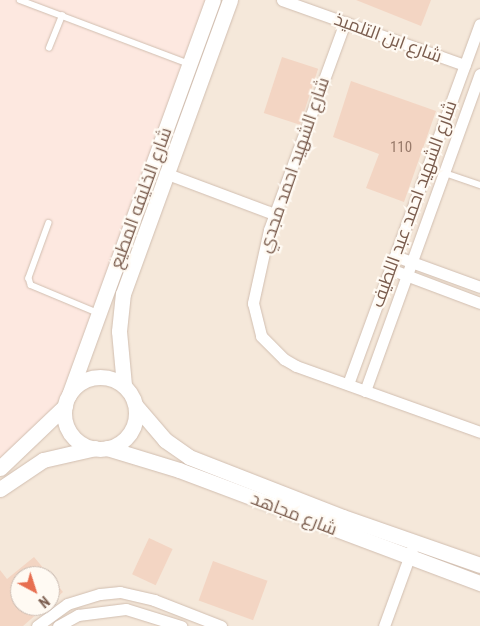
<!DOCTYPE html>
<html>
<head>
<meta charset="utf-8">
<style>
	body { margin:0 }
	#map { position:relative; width:480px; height:626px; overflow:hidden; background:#fdf6ec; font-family:"Roboto Condensed",Cairo,sans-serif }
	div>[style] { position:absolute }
	.residential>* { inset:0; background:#f5e8da }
	.commercial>* { inset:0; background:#fde8e0 }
	.building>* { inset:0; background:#f3d5c3; transform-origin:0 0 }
	.roads { filter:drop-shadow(0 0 1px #d1beb0) drop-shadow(0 0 1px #d1beb0) }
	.service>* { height:5.5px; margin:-2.75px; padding:0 2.75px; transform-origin:2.75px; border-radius:2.75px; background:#fff }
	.minor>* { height:11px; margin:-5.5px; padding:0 5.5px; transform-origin:5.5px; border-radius:5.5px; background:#fff }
	.tertiary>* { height:15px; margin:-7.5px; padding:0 7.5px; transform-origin:7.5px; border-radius:7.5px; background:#fff }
	.tertiary>.ring { margin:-7.5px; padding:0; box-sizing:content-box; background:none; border:15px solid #fff; border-radius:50% }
	span { translate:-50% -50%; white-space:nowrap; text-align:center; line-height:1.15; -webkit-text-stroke:4.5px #fffaf3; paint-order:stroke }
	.number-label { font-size:15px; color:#987a6a }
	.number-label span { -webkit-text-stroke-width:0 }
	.street-label { font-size:18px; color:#7a5c4d }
	.north { position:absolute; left:10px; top:566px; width:50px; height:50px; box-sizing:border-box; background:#fffaf3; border:1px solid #cabbb1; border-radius:50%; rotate:140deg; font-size:14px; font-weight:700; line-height:20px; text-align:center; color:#7a5c4d }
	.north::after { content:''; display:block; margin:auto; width:18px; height:22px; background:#e76f51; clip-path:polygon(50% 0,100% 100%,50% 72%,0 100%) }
</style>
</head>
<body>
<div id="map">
	<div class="residential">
		<i style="clip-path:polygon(evenodd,0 0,480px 0,480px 626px,0 626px,0 0,20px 576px,50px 576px,50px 606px,20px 606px,20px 576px)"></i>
	</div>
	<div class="commercial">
		<i style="clip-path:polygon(0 0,208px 0,63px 393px,45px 422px,0 460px)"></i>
	</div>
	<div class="building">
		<i style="clip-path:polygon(356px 0,431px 0,421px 26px)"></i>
		<i style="left:282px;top:57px;width:38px;height:59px;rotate:18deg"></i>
		<i style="clip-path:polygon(351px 81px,436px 111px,404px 202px,366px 188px,379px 154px,333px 137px)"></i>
		<i style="left:149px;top:538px;width:26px;height:40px;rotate:25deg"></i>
		<i style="clip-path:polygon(34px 557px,50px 576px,20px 576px,20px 606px,46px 606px,23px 626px,0 626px,0 570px,7px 579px)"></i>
		<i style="left:213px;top:561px;width:58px;height:42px;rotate:20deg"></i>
		<i style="clip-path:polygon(50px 576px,63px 592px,50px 603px)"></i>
	</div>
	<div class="roads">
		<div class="service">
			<i style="left:20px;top:0;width:181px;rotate:20.7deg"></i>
			<i style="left:49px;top:48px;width:35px;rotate:-68deg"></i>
			<i style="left:445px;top:173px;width:37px;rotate:19deg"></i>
			<i style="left:49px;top:223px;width:59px;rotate:110deg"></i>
			<i style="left:29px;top:278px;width:7px;rotate:74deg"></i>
			<i style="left:31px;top:285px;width:73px;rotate:22.7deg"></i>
		</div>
		<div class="minor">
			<i style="left:282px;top:0;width:194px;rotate:19.6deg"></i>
			<i style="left:345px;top:22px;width:221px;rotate:110.1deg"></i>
			<i style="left:269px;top:230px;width:75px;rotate:102.4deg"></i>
			<i style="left:253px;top:303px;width:34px;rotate:76deg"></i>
			<i style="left:261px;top:336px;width:33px;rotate:45deg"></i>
			<i style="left:284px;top:359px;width:14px;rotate:30deg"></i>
			<i style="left:296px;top:366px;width:195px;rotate:19.7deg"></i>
			<i style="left:165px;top:173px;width:116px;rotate:20.6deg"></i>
			<i style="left:395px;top:256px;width:90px;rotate:20deg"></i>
			<i style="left:390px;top:269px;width:96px;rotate:20.7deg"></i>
			<i style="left:348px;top:384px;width:383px;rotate:-69.9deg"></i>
			<i style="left:365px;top:391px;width:337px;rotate:-70.1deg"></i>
			<i style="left:37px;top:626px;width:37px;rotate:-36deg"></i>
			<i style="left:67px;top:604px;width:34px;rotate:-17deg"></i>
			<i style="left:100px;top:594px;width:20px;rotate:-6deg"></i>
			<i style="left:120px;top:592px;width:35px;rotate:13deg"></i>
			<i style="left:154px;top:600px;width:72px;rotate:21.2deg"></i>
			<i style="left:58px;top:626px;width:23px;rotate:-29deg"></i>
			<i style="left:78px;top:615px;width:48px;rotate:-7.1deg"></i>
			<i style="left:126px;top:609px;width:58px;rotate:17.2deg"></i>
			<i style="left:384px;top:626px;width:82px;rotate:-70deg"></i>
		</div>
		<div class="tertiary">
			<i class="ring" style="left:64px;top:377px;width:57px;height:57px"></i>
			<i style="left:124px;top:385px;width:54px;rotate:-95.3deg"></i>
			<i style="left:119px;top:331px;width:37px;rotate:-84deg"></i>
			<i style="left:123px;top:294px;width:313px;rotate:-70deg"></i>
			<i style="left:69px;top:395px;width:420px;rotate:-70deg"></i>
			<i style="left:136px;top:406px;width:45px;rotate:49.5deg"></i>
			<i style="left:165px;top:440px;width:29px;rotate:35deg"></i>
			<i style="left:189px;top:457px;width:165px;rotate:21.3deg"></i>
			<i style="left:343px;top:517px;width:145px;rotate:19.3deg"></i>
			<i style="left:107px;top:448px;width:75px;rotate:17deg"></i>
			<i style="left:179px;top:470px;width:322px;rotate:20.6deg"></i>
			<i style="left:0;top:468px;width:90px;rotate:-43.6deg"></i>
			<i style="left:0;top:489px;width:52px;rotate:-34deg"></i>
			<i style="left:43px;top:460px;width:53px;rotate:-13deg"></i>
		</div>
	</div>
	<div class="number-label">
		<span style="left:401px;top:148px">110</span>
	</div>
	<div class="street-label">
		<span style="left:388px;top:38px;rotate:20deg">شارع ابن التلميذ</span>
		<span style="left:294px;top:165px;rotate:-71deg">شارع الشهيد احمد مجدي</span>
		<span style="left:141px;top:198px;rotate:-70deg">شارع الخليفه المطيع</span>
		<span style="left:414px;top:204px;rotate:-70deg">شارع الشهيد احمد عبد اللطيف</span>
		<span style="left:294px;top:514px;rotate:21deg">شارع مجاهد</span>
	</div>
	<div class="north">N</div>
</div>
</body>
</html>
